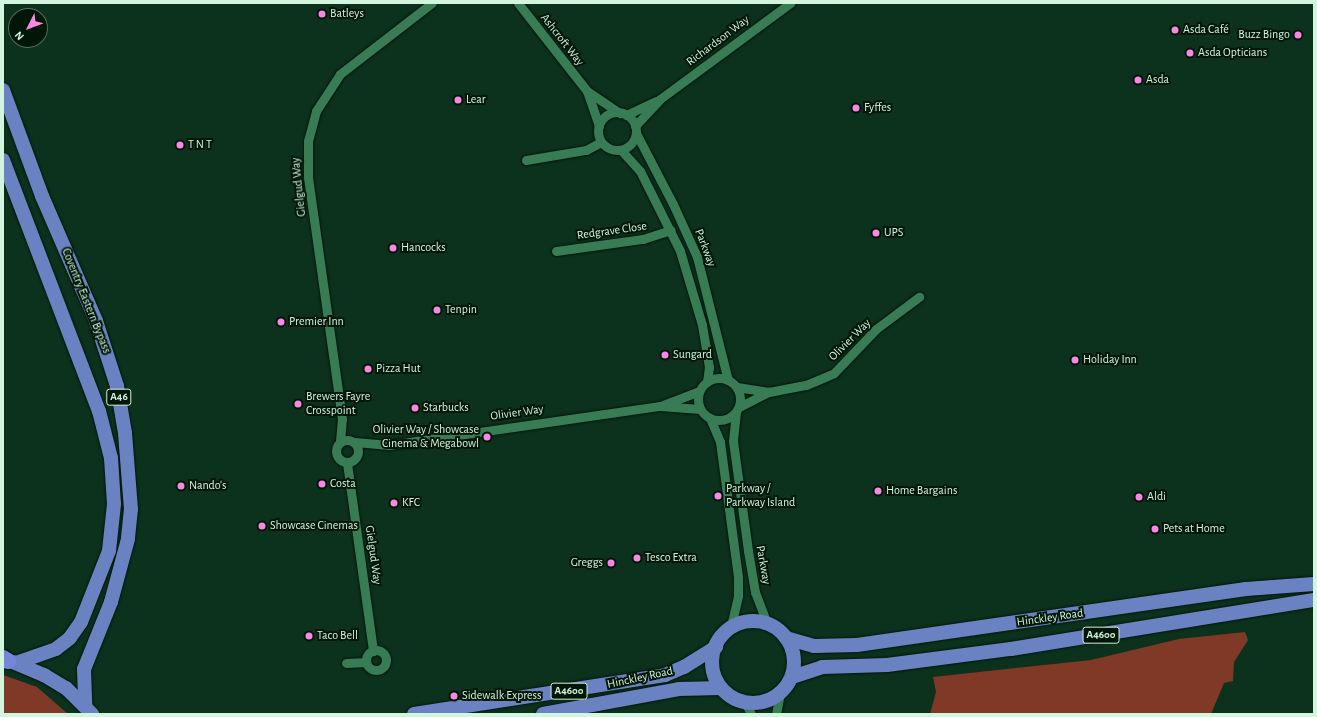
<!DOCTYPE html>
<html>
<head>
<meta charset="utf-8">
<style>
	body { margin:0 }
	#map { position:relative; width:1317px; height:717px; overflow:hidden; background:#0c311d; font-family:"Alegreya Sans",sans-serif }
	div>[style] { position:absolute }
	.green>* { inset:0; background:#803926 }
	.roads { filter:drop-shadow(0 0 1px #03160a) drop-shadow(0 0 1px #03160a) }
	.minor>* { height:9px; margin:-4.5px; padding:0 4.5px; transform-origin:4.5px; border-radius:4.5px; background:#387c55 }
	.minor>.ring { margin:-4.5px; padding:0; box-sizing:content-box; background:none; border:9px solid #387c55; border-radius:50% }
	.trunk>* { height:14px; margin:-7px; padding:0 7px; transform-origin:7px; border-radius:7px; background:#6a82c1 }
	.trunk>.ring { margin:-7px; padding:0; box-sizing:content-box; background:none; border:14px solid #6a82c1; border-radius:50% }
	.motorway>* { height:16px; margin:-8px; padding:0 8px; transform-origin:8px; border-radius:8px; background:#7784dc }
	.dots>* { width:11px; height:11px; translate:-50% -50%; box-sizing:border-box; border:2px solid #001708; border-radius:50% }
	span { translate:-50% -50%; white-space:nowrap; text-align:center; line-height:1.15; -webkit-text-stroke:4px #001708; paint-order:stroke }
	.shield-label span { padding:1px 3px; background:#001708; border:1px solid; border-radius:3px; -webkit-text-stroke-width:0 }
	.shield-label { font-size:11px; color:#d3f5de; font-weight:700 }
	.poi-label { font-size:12px; color:#d3f5de }
	.left { translate:0 -50%; text-align:left }
	.right { translate:-100% -50%; text-align:right }
	.street-label { font-size:12px; color:#d3f5de }
	.frame { position:absolute; inset:0; border:4px solid #d3f5de; pointer-events:none }
	.north { position:absolute; left:8px; top:8px; width:40px; height:40px; box-sizing:border-box; background:#001708; border:1px solid #54705e; border-radius:50%; rotate:228deg; font-size:11px; font-weight:700; line-height:16px; text-align:center; color:#d3f5de }
	.north::after { content:''; display:block; margin:auto; width:14px; height:18px; background:#fc86e3; clip-path:polygon(50% 0,100% 100%,50% 72%,0 100%) }
</style>
</head>
<body>
<div id="map">
	<div class="green">
		<i style="clip-path:polygon(1245px 632px,1248px 640px,1234px 662px,1233px 681px,1224px 683px,1211px 714px,930px 714px,936px 692px,933px 677px,1091px 660px,1179px 639px)"></i>
		<i style="clip-path:polygon(3px 675px,37px 687px,68px 714px,3px 714px)"></i>
	</div>
	<div class="roads">
		<div class="minor">
			<i style="left:518px;top:3px;width:112px;rotate:51.9deg"></i>
			<i style="left:587px;top:91px;width:37px;rotate:71deg"></i>
			<i style="left:587px;top:91px;width:40px;rotate:34deg"></i>
			<i class="ring" style="left:598px;top:112px;width:29px;height:29px"></i>
			<i style="left:626px;top:115px;width:33px;rotate:-25deg"></i>
			<i style="left:635px;top:126px;width:37px;rotate:-47deg"></i>
			<i style="left:660px;top:99px;width:162px;rotate:-36.4deg"></i>
			<i style="left:636px;top:133px;width:80px;rotate:62.5deg"></i>
			<i style="left:673px;top:204px;width:58px;rotate:65.6deg"></i>
			<i style="left:697px;top:257px;width:127px;rotate:75.9deg"></i>
			<i style="left:621px;top:150px;width:28px;rotate:48deg"></i>
			<i style="left:640px;top:171px;width:89px;rotate:63.4deg"></i>
			<i style="left:680px;top:251px;width:77px;rotate:73.4deg"></i>
			<i style="left:702px;top:325px;width:43px;rotate:80.5deg"></i>
			<i style="left:709px;top:367px;width:15px;rotate:98deg"></i>
			<i style="left:526px;top:160px;width:61px;rotate:-9.5deg"></i>
			<i style="left:586px;top:150px;width:17px;rotate:-28deg"></i>
			<i style="left:556px;top:251px;width:88px;rotate:-7.9deg"></i>
			<i style="left:643px;top:239px;width:29px;rotate:-18deg"></i>
			<i class="ring" style="left:698px;top:378px;width:33px;height:33px"></i>
			<i style="left:737px;top:387px;width:32px;rotate:9deg"></i>
			<i style="left:663px;top:405px;width:39px;rotate:-21deg"></i>
			<i style="left:739px;top:407px;width:34px;rotate:-27deg"></i>
			<i style="left:769px;top:392px;width:38px;rotate:-11deg"></i>
			<i style="left:806px;top:385px;width:30px;rotate:-23deg"></i>
			<i style="left:834px;top:373px;width:61px;rotate:-46.3deg"></i>
			<i style="left:876px;top:329px;width:54px;rotate:-36.7deg"></i>
			<i style="left:736px;top:412px;width:29px;rotate:96deg"></i>
			<i style="left:733px;top:441px;width:111px;rotate:82.2deg"></i>
			<i style="left:748px;top:551px;width:42px;rotate:80.3deg"></i>
			<i style="left:755px;top:592px;width:34px;rotate:69deg"></i>
			<i style="left:710px;top:418px;width:26px;rotate:67deg"></i>
			<i style="left:720px;top:442px;width:136px;rotate:82.4deg"></i>
			<i style="left:738px;top:577px;width:19px;rotate:90deg"></i>
			<i style="left:738px;top:596px;width:31px;rotate:103deg"></i>
			<i class="ring" style="left:336px;top:440px;width:13px;height:13px"></i>
			<i style="left:340px;top:441px;width:22px;rotate:-85deg"></i>
			<i style="left:342px;top:419px;width:244px;rotate:-98deg"></i>
			<i style="left:308px;top:177px;width:36px;rotate:-90deg"></i>
			<i style="left:308px;top:141px;width:31px;rotate:-75deg"></i>
			<i style="left:316px;top:111px;width:44px;rotate:-57deg"></i>
			<i style="left:340px;top:74px;width:116px;rotate:-37.7deg"></i>
			<i style="left:355px;top:442px;width:34px;rotate:5deg"></i>
			<i style="left:389px;top:445px;width:274px;rotate:-8.2deg"></i>
			<i style="left:660px;top:406px;width:40px;rotate:4.3deg"></i>
			<i style="left:347px;top:463px;width:190px;rotate:82.1deg"></i>
			<i class="ring" style="left:366px;top:650px;width:11px;height:11px"></i>
			<i style="left:346px;top:663px;width:20px;rotate:-3deg"></i>
			<i style="left:745px;top:702px;width:13px;rotate:63deg"></i>
			<i style="left:776px;top:714px;width:21px;rotate:-79deg"></i>
		</div>
		<div class="trunk">
			<i style="left:3px;top:90px;width:113px;rotate:69.8deg"></i>
			<i style="left:42px;top:196px;width:136px;rotate:66.6deg"></i>
			<i style="left:96px;top:321px;width:68px;rotate:72.1deg"></i>
			<i style="left:117px;top:386px;width:48px;rotate:80.3deg"></i>
			<i style="left:125px;top:433px;width:76px;rotate:85.5deg"></i>
			<i style="left:131px;top:509px;width:30px;rotate:96deg"></i>
			<i style="left:128px;top:539px;width:65px;rotate:105.1deg"></i>
			<i style="left:111px;top:602px;width:72px;rotate:111.9deg"></i>
			<i style="left:84px;top:669px;width:37px;rotate:88deg"></i>
			<i style="left:3px;top:160px;width:269px;rotate:69.1deg"></i>
			<i style="left:99px;top:411px;width:49px;rotate:75.7deg"></i>
			<i style="left:111px;top:458px;width:46px;rotate:86.3deg"></i>
			<i style="left:114px;top:504px;width:47px;rotate:96.1deg"></i>
			<i style="left:109px;top:551px;width:76px;rotate:111.5deg"></i>
			<i style="left:81px;top:622px;width:19px;rotate:125deg"></i>
			<i style="left:70px;top:638px;width:18px;rotate:142deg"></i>
			<i style="left:56px;top:649px;width:42px;rotate:160.7deg"></i>
			<i class="ring" style="left:712px;top:621px;width:68px;height:68px"></i>
			<i style="left:786px;top:638px;width:29px;rotate:16deg"></i>
			<i style="left:814px;top:646px;width:43px;rotate:-1.3deg"></i>
			<i style="left:857px;top:645px;width:393px;rotate:-8.2deg"></i>
			<i style="left:1246px;top:589px;width:68px;rotate:-4.2deg"></i>
			<i style="left:13px;top:662px;width:34px;rotate:23deg"></i>
			<i style="left:44px;top:675px;width:26px;rotate:31deg"></i>
			<i style="left:66px;top:688px;width:37px;rotate:45deg"></i>
			<i style="left:792px;top:677px;width:32px;rotate:-18deg"></i>
			<i style="left:822px;top:667px;width:65px;rotate:-1.8deg"></i>
			<i style="left:887px;top:665px;width:125px;rotate:-7.4deg"></i>
			<i style="left:1011px;top:649px;width:307px;rotate:-9.2deg"></i>
			<i style="left:414px;top:714px;width:254px;rotate:-8.8deg"></i>
			<i style="left:665px;top:675px;width:21px;rotate:-23deg"></i>
			<i style="left:684px;top:667px;width:38px;rotate:-32deg"></i>
			<i style="left:543px;top:714px;width:138px;rotate:-10.4deg"></i>
			<i style="left:679px;top:689px;width:42px;rotate:-1.4deg"></i>
		</div>
		<div class="motorway">
			<i style="left:3px;top:658px;width:6px;rotate:31deg"></i>
		</div>
	</div>
	<div class="dots">
		<i style="left:322px;top:14px;background:#fc86e3"></i>
		<i style="left:1175px;top:30px;background:#fc86e3"></i>
		<i style="left:1298px;top:35px;background:#fc86e3"></i>
		<i style="left:1190px;top:53px;background:#fc86e3"></i>
		<i style="left:1138px;top:80px;background:#fc86e3"></i>
		<i style="left:458px;top:100px;background:#fc86e3"></i>
		<i style="left:856px;top:108px;background:#fc86e3"></i>
		<i style="left:180px;top:145px;background:#fc86e3"></i>
		<i style="left:876px;top:233px;background:#fc86e3"></i>
		<i style="left:393px;top:248px;background:#fc86e3"></i>
		<i style="left:437px;top:310px;background:#fc86e3"></i>
		<i style="left:281px;top:322px;background:#fc86e3"></i>
		<i style="left:665px;top:355px;background:#fc86e3"></i>
		<i style="left:1075px;top:360px;background:#fc86e3"></i>
		<i style="left:368px;top:369px;background:#fc86e3"></i>
		<i style="left:298px;top:404px;background:#fc86e3"></i>
		<i style="left:415px;top:408px;background:#fc86e3"></i>
		<i style="left:487px;top:437px;background:#fc86e3"></i>
		<i style="left:322px;top:484px;background:#fc86e3"></i>
		<i style="left:181px;top:486px;background:#fc86e3"></i>
		<i style="left:878px;top:491px;background:#fc86e3"></i>
		<i style="left:718px;top:496px;background:#fc86e3"></i>
		<i style="left:1139px;top:497px;background:#fc86e3"></i>
		<i style="left:394px;top:503px;background:#fc86e3"></i>
		<i style="left:262px;top:526px;background:#fc86e3"></i>
		<i style="left:1155px;top:529px;background:#fc86e3"></i>
		<i style="left:637px;top:558px;background:#fc86e3"></i>
		<i style="left:611px;top:563px;background:#fc86e3"></i>
		<i style="left:309px;top:636px;background:#fc86e3"></i>
		<i style="left:454px;top:696px;background:#fc86e3"></i>
	</div>
	<div class="shield-label">
		<span style="left:119px;top:397px">A46</span>
		<span style="left:1101px;top:635px">A4600</span>
		<span style="left:569px;top:691px">A4600</span>
	</div>
	<div class="poi-label">
		<span class="left" style="left:330px;top:14px">Batleys</span>
		<span class="left" style="left:1183px;top:30px">Asda Café</span>
		<span class="right" style="left:1290px;top:35px">Buzz Bingo</span>
		<span class="left" style="left:1198px;top:53px">Asda Opticians</span>
		<span class="left" style="left:1146px;top:80px">Asda</span>
		<span class="left" style="left:466px;top:100px">Lear</span>
		<span class="left" style="left:864px;top:108px">Fyffes</span>
		<span class="left" style="left:188px;top:145px">T N T</span>
		<span class="left" style="left:884px;top:233px">UPS</span>
		<span class="left" style="left:401px;top:248px">Hancocks</span>
		<span class="left" style="left:445px;top:310px">Tenpin</span>
		<span class="left" style="left:289px;top:322px">Premier Inn</span>
		<span class="left" style="left:673px;top:355px">Sungard</span>
		<span class="left" style="left:1083px;top:360px">Holiday Inn</span>
		<span class="left" style="left:376px;top:369px">Pizza Hut</span>
		<span class="left" style="left:306px;top:404px">Brewers Fayre<br>Crosspoint</span>
		<span class="left" style="left:423px;top:408px">Starbucks</span>
		<span class="right" style="left:479px;top:437px">Olivier Way / Showcase<br>Cinema &amp; Megabowl</span>
		<span class="left" style="left:330px;top:484px">Costa</span>
		<span class="left" style="left:189px;top:486px">Nando's</span>
		<span class="left" style="left:726px;top:496px">Parkway /<br>Parkway Island</span>
		<span class="left" style="left:886px;top:491px">Home Bargains</span>
		<span class="left" style="left:1147px;top:497px">Aldi</span>
		<span class="left" style="left:402px;top:503px">KFC</span>
		<span class="left" style="left:270px;top:526px">Showcase Cinemas</span>
		<span class="left" style="left:1163px;top:529px">Pets at Home</span>
		<span class="left" style="left:645px;top:558px">Tesco Extra</span>
		<span class="right" style="left:603px;top:563px">Greggs</span>
		<span class="left" style="left:317px;top:636px">Taco Bell</span>
		<span class="left" style="left:462px;top:696px">Sidewalk Express</span>
	</div>
	<div class="street-label">
		<span style="left:562px;top:40px;rotate:52deg">Ashcroft Way</span>
		<span style="left:718px;top:41px;rotate:-37deg">Richardson Way</span>
		<span style="left:299px;top:187px;rotate:-96deg">Gielgud Way</span>
		<span style="left:612px;top:231px;rotate:-8deg">Redgrave Close</span>
		<span style="left:705px;top:248px;rotate:69deg">Parkway</span>
		<span style="left:86px;top:301px;rotate:68deg">Coventry Eastern Bypass</span>
		<span style="left:850px;top:340px;rotate:-45deg">Olivier Way</span>
		<span style="left:517px;top:413px;rotate:-8deg">Olivier Way</span>
		<span style="left:373px;top:555px;rotate:82deg">Gielgud Way</span>
		<span style="left:763px;top:565px;rotate:80deg">Parkway</span>
		<span style="left:1050px;top:618px;rotate:-8deg">Hinckley Road</span>
		<span style="left:640px;top:678px;rotate:-12deg">Hinckley Road</span>
	</div>
	<div class="frame"></div>
	<div class="north">N</div>
</div>
</body>
</html>
